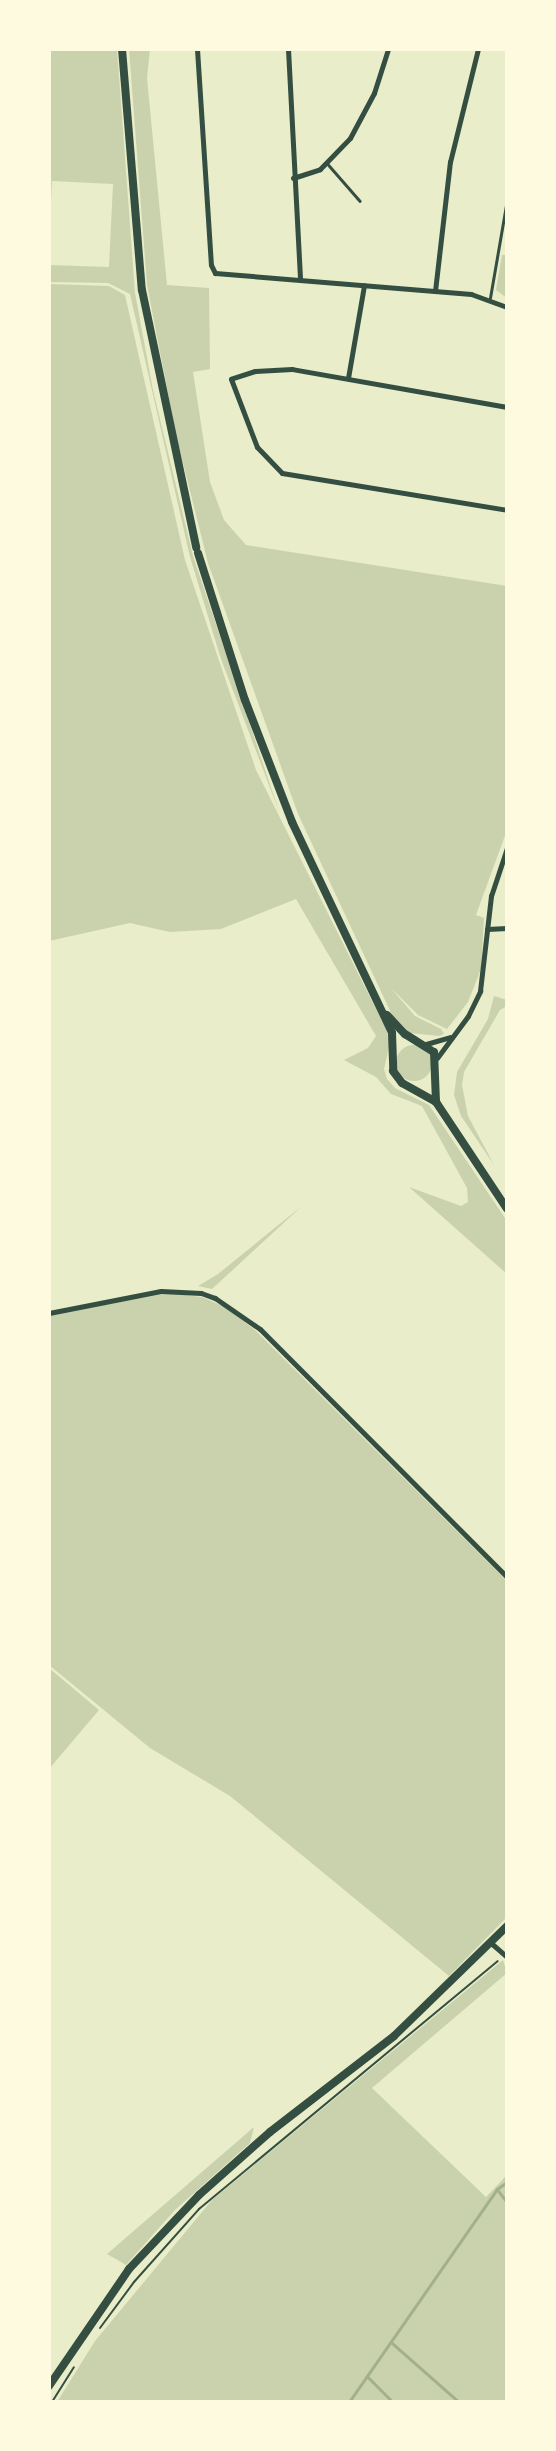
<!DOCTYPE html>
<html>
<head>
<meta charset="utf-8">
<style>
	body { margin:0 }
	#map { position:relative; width:556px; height:2451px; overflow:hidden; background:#e9edc9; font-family:Arial,sans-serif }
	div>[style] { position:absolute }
	.green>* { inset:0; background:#cad2ad }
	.round { border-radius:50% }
	.stream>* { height:2.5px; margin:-1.25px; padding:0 1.25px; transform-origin:1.25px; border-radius:1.25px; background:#a3b18a }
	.path>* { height:2px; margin:-1px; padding:0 1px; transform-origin:1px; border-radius:1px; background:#344e41 }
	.service>* { height:2.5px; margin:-1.25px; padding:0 1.25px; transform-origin:1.25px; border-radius:1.25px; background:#344e41 }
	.minor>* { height:5px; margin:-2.5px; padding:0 2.5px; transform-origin:2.5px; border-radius:2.5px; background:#344e41 }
	.secondary>* { height:8px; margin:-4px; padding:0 4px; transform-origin:4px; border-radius:4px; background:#344e41 }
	span { translate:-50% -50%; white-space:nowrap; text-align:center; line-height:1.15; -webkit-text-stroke:7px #fefae0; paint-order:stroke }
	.frame { position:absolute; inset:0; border:51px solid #fefae0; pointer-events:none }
</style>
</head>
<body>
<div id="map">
	<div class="green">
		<i style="clip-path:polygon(49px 49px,117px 49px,135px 293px,153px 390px,193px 556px,280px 814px,221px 659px,190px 557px,130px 294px,108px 283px,49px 282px,49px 265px,109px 267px,113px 184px,52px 181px,49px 240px)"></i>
		<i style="clip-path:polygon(129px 49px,150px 49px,147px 78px,167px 285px,209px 288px,210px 369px,193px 372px,210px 482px,224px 520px,246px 545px,507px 586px,507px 830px,476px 915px,484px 918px,481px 969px,468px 1002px,447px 1029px,418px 1015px,390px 987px,415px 1016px,441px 1029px,444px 1034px,439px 1036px,410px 1033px,392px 1015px,298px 814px,208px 563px,176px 435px,147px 285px)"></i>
		<i style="clip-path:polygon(502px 255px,507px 255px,507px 298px,496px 290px)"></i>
		<i style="clip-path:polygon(49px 284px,109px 286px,125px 295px,185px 560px,256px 770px,386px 1029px,390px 1043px,384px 1069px,387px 1079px,395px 1088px,429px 1105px,507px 1221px,507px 1274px,409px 1187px,461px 1206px,468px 1202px,467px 1188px,422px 1106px,391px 1094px,376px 1077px,344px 1060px,368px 1048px,376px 1036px,296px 899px,221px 929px,170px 932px,130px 923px,49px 941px)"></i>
		<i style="clip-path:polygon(494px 996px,507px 1000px,507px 1006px,500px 1010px,464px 1072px,462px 1085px,468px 1116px,494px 1165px,461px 1116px,454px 1095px,457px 1072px,488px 1019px)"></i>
		<i class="round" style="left:396px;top:1045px;width:36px;height:36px"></i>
		<i style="clip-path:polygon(302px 1206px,212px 1289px,198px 1286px,218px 1274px)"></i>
		<i style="clip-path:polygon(169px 1293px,202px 1297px,225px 1307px,255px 1330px,505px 1579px,507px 1917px,449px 1976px,230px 1796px,150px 1748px,49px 1665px,50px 1315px)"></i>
		<i style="clip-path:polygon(49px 1668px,99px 1710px,49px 1769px)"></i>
		<i style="clip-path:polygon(503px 1960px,507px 1973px,372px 2088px,486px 2197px,507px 2175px,507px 2402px,57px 2402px,95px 2341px,212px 2200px)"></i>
		<i style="clip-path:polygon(254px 2127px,250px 2143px,175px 2210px,126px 2265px,107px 2254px)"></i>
	</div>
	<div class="stream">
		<i style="left:497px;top:2189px;width:16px;rotate:52deg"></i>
		<i style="left:391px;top:2342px;width:91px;rotate:41.4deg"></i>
		<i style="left:367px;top:2376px;width:37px;rotate:45deg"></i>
		<i style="left:349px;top:2402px;width:259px;rotate:-55.2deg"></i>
		<i style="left:497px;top:2189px;width:12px;rotate:-35deg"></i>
	</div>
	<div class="path">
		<i style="left:100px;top:2328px;width:57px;rotate:-53.5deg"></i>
		<i style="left:134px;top:2282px;width:98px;rotate:-48.3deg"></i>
		<i style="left:199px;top:2209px;width:388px;rotate:-39.7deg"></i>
		<i style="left:52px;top:2402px;width:41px;rotate:-57.8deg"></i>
	</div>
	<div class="service">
		<i style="left:327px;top:163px;width:50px;rotate:49deg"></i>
		<i style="left:490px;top:298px;width:99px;rotate:-80.2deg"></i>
	</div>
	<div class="minor">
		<i style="left:197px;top:49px;width:216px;rotate:86.3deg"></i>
		<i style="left:211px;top:265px;width:9px;rotate:63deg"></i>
		<i style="left:215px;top:273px;width:257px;rotate:4.7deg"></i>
		<i style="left:471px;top:294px;width:38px;rotate:20deg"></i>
		<i style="left:288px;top:49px;width:231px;rotate:87deg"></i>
		<i style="left:293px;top:178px;width:28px;rotate:-18deg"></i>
		<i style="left:320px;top:169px;width:43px;rotate:-45.9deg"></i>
		<i style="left:350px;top:138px;width:51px;rotate:-61.9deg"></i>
		<i style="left:374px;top:93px;width:46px;rotate:-72.3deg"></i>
		<i style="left:435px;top:291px;width:130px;rotate:-83.4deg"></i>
		<i style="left:450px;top:162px;width:116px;rotate:-76.1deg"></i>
		<i style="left:348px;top:378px;width:94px;rotate:-80.2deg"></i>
		<i style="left:507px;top:407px;width:218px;rotate:-170deg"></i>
		<i style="left:292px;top:369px;width:37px;rotate:177deg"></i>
		<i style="left:255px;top:371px;width:25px;rotate:162deg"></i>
		<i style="left:231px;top:379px;width:73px;rotate:69.1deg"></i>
		<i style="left:257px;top:447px;width:36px;rotate:46deg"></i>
		<i style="left:282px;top:473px;width:228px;rotate:9.3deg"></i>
		<i style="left:487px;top:929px;width:20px;rotate:-3deg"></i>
		<i style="left:426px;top:1044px;width:25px;rotate:-16deg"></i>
		<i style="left:437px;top:1058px;width:52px;rotate:-53.6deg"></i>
		<i style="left:468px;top:1016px;width:28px;rotate:-64deg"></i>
		<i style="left:480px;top:991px;width:96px;rotate:-83.4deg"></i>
		<i style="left:491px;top:896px;width:51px;rotate:-71.6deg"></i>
		<i style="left:49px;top:1313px;width:114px;rotate:-11.1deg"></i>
		<i style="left:161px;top:1291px;width:40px;rotate:2.9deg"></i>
		<i style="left:201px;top:1293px;width:15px;rotate:20deg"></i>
		<i style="left:215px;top:1298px;width:55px;rotate:34.6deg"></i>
		<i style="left:260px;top:1329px;width:350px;rotate:45.1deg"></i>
		<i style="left:491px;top:1943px;width:21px;rotate:41deg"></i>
	</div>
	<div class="secondary">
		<i style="left:122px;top:49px;width:242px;rotate:85.3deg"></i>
		<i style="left:142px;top:290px;width:263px;rotate:78.1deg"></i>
		<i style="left:198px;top:553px;width:154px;rotate:72.3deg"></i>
		<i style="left:245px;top:700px;width:131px;rotate:68.9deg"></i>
		<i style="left:292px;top:822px;width:233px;rotate:64.6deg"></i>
		<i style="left:392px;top:1033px;width:38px;rotate:88deg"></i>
		<i style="left:393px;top:1071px;width:15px;rotate:53deg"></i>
		<i style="left:402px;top:1083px;width:39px;rotate:29deg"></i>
		<i style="left:436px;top:1102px;width:128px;rotate:56.4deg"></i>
		<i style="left:387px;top:1015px;width:26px;rotate:47deg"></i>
		<i style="left:405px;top:1034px;width:34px;rotate:32deg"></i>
		<i style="left:434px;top:1052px;width:50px;rotate:87.7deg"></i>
		<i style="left:49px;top:2386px;width:142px;rotate:-55.6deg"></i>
		<i style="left:129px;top:2269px;width:102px;rotate:-46.6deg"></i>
		<i style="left:199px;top:2195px;width:95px;rotate:-41.6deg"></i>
		<i style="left:270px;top:2132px;width:157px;rotate:-37.7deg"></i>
		<i style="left:394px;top:2036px;width:158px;rotate:-44.2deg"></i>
	</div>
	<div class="frame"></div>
</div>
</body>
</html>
